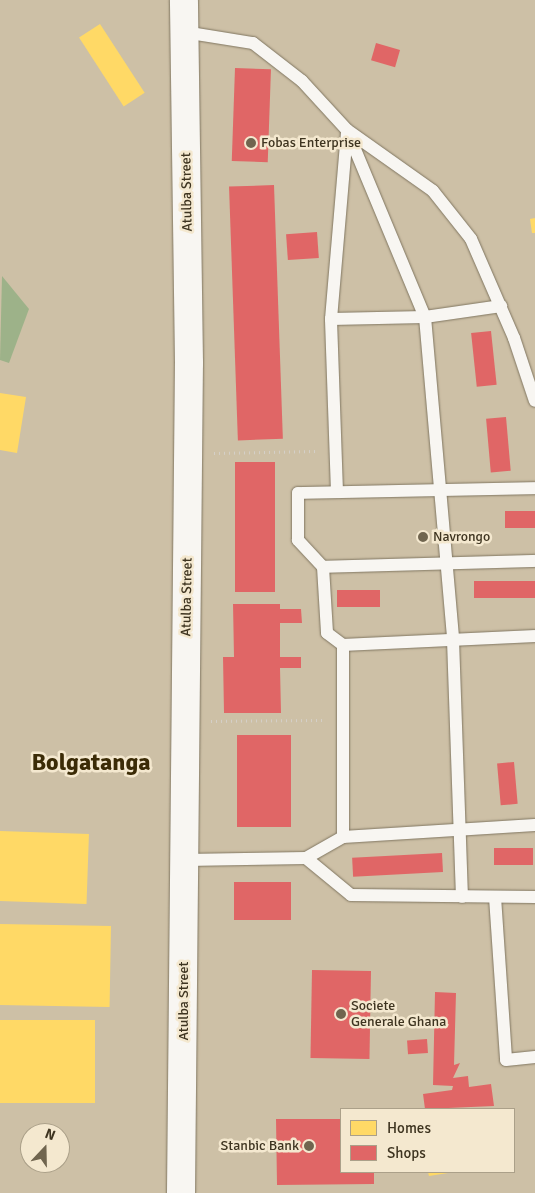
<!DOCTYPE html>
<html>
<head>
<meta charset="utf-8">
<style>
	body { margin:0 }
	#map { position:relative; width:535px; height:1193px; overflow:hidden; background:#cdc0a6; font-family:Signika,sans-serif }
	div>[style] { position:absolute }
	.green>* { inset:0; background:#9db289 }
	.homes>* { inset:0; background:#ffd966; transform-origin:0 0 }
	.shops>* { inset:0; background:#e06666; transform-origin:0 0 }
	.path>* { height:3px; margin-top:-1.5px; transform-origin:0; background:repeating-linear-gradient(90deg,#d4cfc7 0 1px,transparent 0 5px) }
	.roads { filter:drop-shadow(0 0 1px #807661) drop-shadow(0 0 1px #807661) }
	.service>* { height:12px; margin:-6px; padding:0 6px; transform-origin:6px; border-radius:6px; background:#f8f6f2 }
	.tertiary>* { height:28px; margin:-14px; padding:0 14px; transform-origin:14px; border-radius:14px; background:#f8f6f2 }
	.dots>* { width:14px; height:14px; translate:-50% -50%; box-sizing:border-box; border:2px solid #f4e8cf; border-radius:50% }
	span { translate:-50% -50%; white-space:nowrap; text-align:center; line-height:1.15; -webkit-text-stroke:5px #f4e8cf; paint-order:stroke }
	.poi-label { font-size:14px; color:#3e3420 }
	.left { translate:0 -50%; text-align:left }
	.right { translate:-100% -50%; text-align:right }
	.street-label { font-size:14px; color:#3e3420 }
	.town-label { font-size:24px; color:#3b2b06; font-weight:700 }
	.legend { position:absolute; left:340px; top:1108px; width:175px; height:65px; box-sizing:border-box; background:#f4e8cf; border:1px solid #aba089; margin:0; padding:6px 9px; list-style:none; font-size:15px; color:#3e3420 }
	.legend li { display:flex; align-items:center; gap:10px; height:25px }
	.legend b { width:25px; border:1px solid #aba089 }
	.north { position:absolute; left:20px; top:1123px; width:50px; height:50px; box-sizing:border-box; background:#f4e8cf; border:1px solid #aba089; border-radius:50%; rotate:21deg; font-size:14px; font-weight:700; line-height:20px; text-align:center; color:#3e3420 }
	.north::after { content:''; display:block; margin:auto; width:18px; height:22px; background:#70654f; clip-path:polygon(50% 0,100% 100%,50% 72%,0 100%) }
</style>
</head>
<body>
<div id="map">
	<div class="green">
		<i style="clip-path:polygon(2px 276px,29px 309px,9px 363px,0 360px)"></i>
	</div>
	<div class="homes">
		<i style="left:100px;top:24px;width:82px;height:25px;rotate:57deg"></i>
		<i style="clip-path:polygon(535px 218px,535px 233px,532px 233px,530px 219px)"></i>
		<i style="clip-path:polygon(0 393px,26px 397px,17px 453px,0 450px)"></i>
		<i style="left:0;top:831px;width:89px;height:70px;rotate:2deg"></i>
		<i style="left:0;top:924px;width:111px;height:81px;rotate:1deg"></i>
		<i style="left:0;top:1020px;width:95px;height:83px"></i>
		<i style="clip-path:polygon(428px 1172px,448px 1172px,448px 1173px,429px 1176px)"></i>
	</div>
	<div class="shops">
		<i style="left:376px;top:43px;width:25px;height:18px;rotate:16deg"></i>
		<i style="left:235px;top:68px;width:36px;height:93px;rotate:2deg"></i>
		<i style="left:274px;top:185px;width:254px;height:45px;rotate:88deg"></i>
		<i style="left:317px;top:232px;width:26px;height:31px;rotate:86deg"></i>
		<i style="left:491px;top:331px;width:54px;height:20px;rotate:84deg"></i>
		<i style="left:506px;top:417px;width:54px;height:20px;rotate:85deg"></i>
		<i style="left:235px;top:462px;width:40px;height:130px"></i>
		<i style="left:505px;top:511px;width:30px;height:17px"></i>
		<i style="left:535px;top:581px;width:17px;height:61px;rotate:90deg"></i>
		<i style="left:337px;top:590px;width:43px;height:17px"></i>
		<i style="clip-path:polygon(233px 604px,280px 604px,280px 609px,301px 609px,302px 623px,280px 623px,280px 657px,301px 657px,301px 668px,280px 668px,281px 713px,224px 713px,223px 657px,234px 657px)"></i>
		<i style="left:237px;top:735px;width:54px;height:92px"></i>
		<i style="left:514px;top:762px;width:42px;height:17px;rotate:85deg"></i>
		<i style="left:494px;top:848px;width:39px;height:17px"></i>
		<i style="left:442px;top:853px;width:19px;height:90px;rotate:87deg"></i>
		<i style="left:234px;top:882px;width:57px;height:38px"></i>
		<i style="left:312px;top:970px;width:59px;height:88px;rotate:1deg"></i>
		<i style="clip-path:polygon(435px 992px,456px 993px,454px 1065px,460px 1063px,453px 1078px,468px 1076px,469px 1087px,491px 1084px,494px 1106px,425px 1109px,423px 1094px,452px 1090px,453px 1086px,433px 1085px)"></i>
		<i style="left:427px;top:1039px;width:14px;height:20px;rotate:86deg"></i>
		<i style="clip-path:polygon(276px 1119px,341px 1119px,341px 1172px,374px 1172px,374px 1184px,277px 1185px)"></i>
	</div>
	<div class="path">
		<i style="left:214px;top:453px;width:104px;rotate:-1.1deg"></i>
		<i style="left:211px;top:721px;width:114px;rotate:-0.5deg"></i>
	</div>
	<div class="roads">
		<div class="service">
			<i style="left:184px;top:32px;width:70px;rotate:9.1deg"></i>
			<i style="left:253px;top:43px;width:62px;rotate:37.8deg"></i>
			<i style="left:302px;top:81px;width:67px;rotate:47.4deg"></i>
			<i style="left:347px;top:130px;width:105px;rotate:35.3deg"></i>
			<i style="left:433px;top:191px;width:61px;rotate:51.6deg"></i>
			<i style="left:471px;top:239px;width:108px;rotate:66.5deg"></i>
			<i style="left:514px;top:338px;width:66px;rotate:71.6deg"></i>
			<i style="left:347px;top:130px;width:203px;rotate:67.4deg"></i>
			<i style="left:425px;top:317px;width:324px;rotate:85deg"></i>
			<i style="left:453px;top:640px;width:257px;rotate:88deg"></i>
			<i style="left:331px;top:319px;width:94px;rotate:-1.2deg"></i>
			<i style="left:425px;top:317px;width:77px;rotate:-8.2deg"></i>
			<i style="left:337px;top:492px;width:173px;rotate:-92deg"></i>
			<i style="left:331px;top:319px;width:188px;rotate:-85.1deg"></i>
			<i style="left:535px;top:561px;width:212px;rotate:178.4deg"></i>
			<i style="left:323px;top:567px;width:66px;rotate:86.5deg"></i>
			<i style="left:327px;top:633px;width:20px;rotate:37deg"></i>
			<i style="left:343px;top:645px;width:192px;rotate:-2.7deg"></i>
			<i style="left:323px;top:567px;width:37px;rotate:-133deg"></i>
			<i style="left:298px;top:540px;width:47px;rotate:-90deg"></i>
			<i style="left:298px;top:493px;width:237px;rotate:-1.2deg"></i>
			<i style="left:343px;top:645px;width:192px;rotate:90deg"></i>
			<i style="left:306px;top:858px;width:58px;rotate:39.4deg"></i>
			<i style="left:351px;top:895px;width:184px;rotate:0.6deg"></i>
			<i style="left:185px;top:860px;width:121px;rotate:-0.9deg"></i>
			<i style="left:306px;top:858px;width:43px;rotate:-29.6deg"></i>
			<i style="left:343px;top:837px;width:192px;rotate:-3.6deg"></i>
			<i style="left:495px;top:897px;width:163px;rotate:86.1deg"></i>
			<i style="left:506px;top:1060px;width:29px;rotate:-6deg"></i>
		</div>
		<div class="tertiary">
			<i style="left:181px;top:1193px;width:830px;rotate:-89.45deg"></i>
			<i style="left:189px;top:363px;width:363px;rotate:-90.8deg"></i>
		</div>
	</div>
	<div class="dots">
		<i style="left:251px;top:143px;background:#70654f"></i>
		<i style="left:423px;top:537px;background:#70654f"></i>
		<i style="left:341px;top:1014px;background:#70654f"></i>
		<i style="left:309px;top:1146px;background:#70654f"></i>
	</div>
	<div class="poi-label">
		<span class="left" style="left:261px;top:143px">Fobas Enterprise</span>
		<span class="left" style="left:433px;top:537px">Navrongo</span>
		<span class="left" style="left:351px;top:1014px">Societe<br>Generale Ghana</span>
		<span class="right" style="left:299px;top:1146px">Stanbic Bank</span>
	</div>
	<div class="street-label">
		<span style="left:187px;top:192px;rotate:-91deg">Atulba Street</span>
		<span style="left:187px;top:597px;rotate:-89deg">Atulba Street</span>
		<span style="left:184px;top:1001px;rotate:-90deg">Atulba Street</span>
	</div>
	<div class="town-label">
		<span style="left:91px;top:763px">Bolgatanga</span>
	</div>
	<ul class="legend">
	<li><b style="height:14px;background:#ffd966"></b>Homes</li>
	<li><b style="height:14px;background:#e06666"></b>Shops</li>
	</ul>
	<div class="north">N</div>
</div>
</body>
</html>
